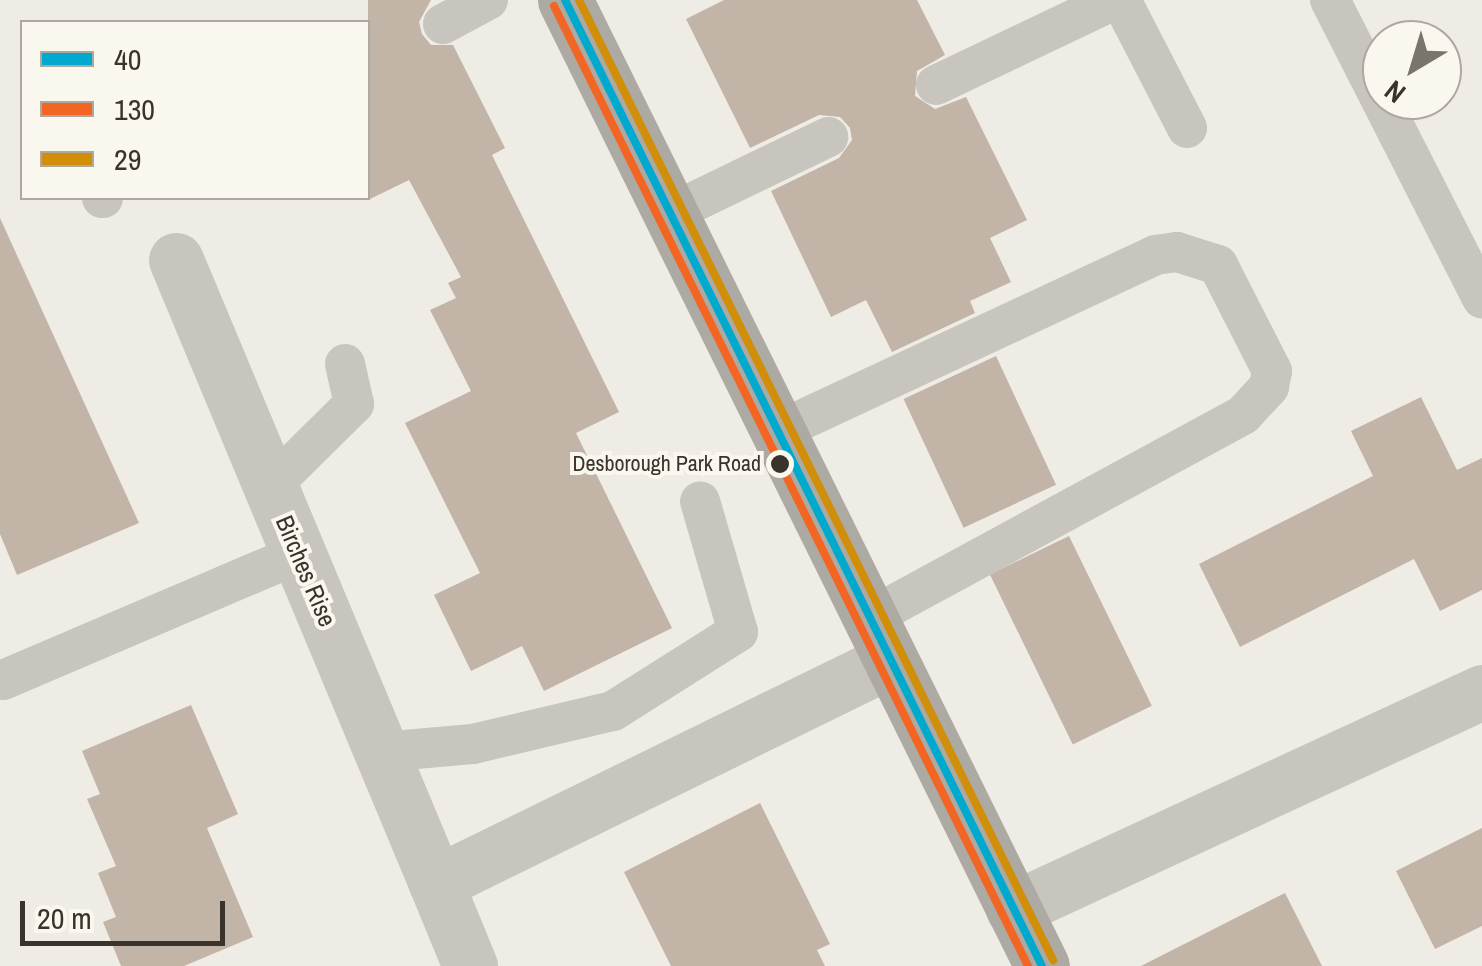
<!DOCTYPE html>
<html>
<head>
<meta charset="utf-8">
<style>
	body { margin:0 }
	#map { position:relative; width:1482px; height:966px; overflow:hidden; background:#efece5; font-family:"Archivo Narrow",sans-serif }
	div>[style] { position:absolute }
	.building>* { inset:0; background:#c2b4a7; transform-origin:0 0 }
	.service>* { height:40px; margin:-20px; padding:0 20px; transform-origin:20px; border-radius:20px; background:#c8c5be }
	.minor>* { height:55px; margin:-27.5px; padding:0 27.5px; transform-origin:27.5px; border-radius:27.5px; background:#c8c5be }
	.primary>* { height:55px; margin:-27.5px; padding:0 27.5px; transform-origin:27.5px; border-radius:27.5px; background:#ada9a3 }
	.bus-1>* { height:8px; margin:-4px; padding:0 4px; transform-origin:4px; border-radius:4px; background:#00a9ce }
	.bus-2>* { height:8px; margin:-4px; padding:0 4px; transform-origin:4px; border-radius:4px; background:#f26522 }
	.bus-3>* { height:8px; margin:-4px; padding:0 4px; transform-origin:4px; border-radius:4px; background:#d18f09 }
	.dots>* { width:28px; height:28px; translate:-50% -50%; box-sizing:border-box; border:5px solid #faf7ee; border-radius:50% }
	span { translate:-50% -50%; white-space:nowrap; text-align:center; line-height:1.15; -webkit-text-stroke:8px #faf7ee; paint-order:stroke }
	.bus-label { font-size:22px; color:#39332b }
	.right { translate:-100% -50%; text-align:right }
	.street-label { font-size:25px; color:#39332b }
	.legend { position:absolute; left:20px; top:20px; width:350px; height:180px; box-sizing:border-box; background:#faf7ee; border:2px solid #ada9a0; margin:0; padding:12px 18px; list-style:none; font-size:30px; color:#39332b }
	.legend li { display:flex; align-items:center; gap:20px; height:50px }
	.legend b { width:50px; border:2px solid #ada9a0 }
	.north { position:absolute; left:1362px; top:20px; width:100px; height:100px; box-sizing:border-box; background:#faf7ee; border:2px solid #ada9a0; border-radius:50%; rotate:218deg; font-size:28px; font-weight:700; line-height:40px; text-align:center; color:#39332b }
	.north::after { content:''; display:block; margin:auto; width:35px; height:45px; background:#79746c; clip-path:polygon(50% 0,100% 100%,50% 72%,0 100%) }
	.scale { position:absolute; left:20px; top:901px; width:205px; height:45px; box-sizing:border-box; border:5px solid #39332b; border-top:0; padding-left:12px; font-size:30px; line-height:35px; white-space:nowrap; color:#39332b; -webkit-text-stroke:8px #faf7ee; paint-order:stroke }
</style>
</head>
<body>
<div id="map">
	<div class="building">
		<i style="clip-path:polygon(368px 0,431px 0,419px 22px,422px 34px,431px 45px,453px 45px,505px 148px,492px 155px,619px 412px,576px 433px,672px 628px,544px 691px,522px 646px,471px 671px,434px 595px,480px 573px,405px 423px,471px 391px,430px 310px,456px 298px,448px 283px,461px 277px,409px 180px,368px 200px)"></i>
		<i style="clip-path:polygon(724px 0,917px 0,945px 55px,917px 71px,915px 96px,935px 109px,966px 97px,1027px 220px,990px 238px,1011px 282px,970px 301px,975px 313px,892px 352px,866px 300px,831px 317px,771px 191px,839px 158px,852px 140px,850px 128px,840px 117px,819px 115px,750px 148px,686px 19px)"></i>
		<i style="clip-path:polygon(0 218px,139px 523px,17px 575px,0 534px)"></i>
		<i style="left:996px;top:356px;width:142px;height:102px;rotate:65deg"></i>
		<i style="clip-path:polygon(1421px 397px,1457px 470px,1482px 458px,1482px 590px,1440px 611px,1414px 559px,1240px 647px,1199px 564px,1373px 476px,1351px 431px)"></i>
		<i style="left:1069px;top:536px;width:189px;height:88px;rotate:64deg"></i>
		<i style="clip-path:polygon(191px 705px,238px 814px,207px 828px,253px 937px,184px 966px,121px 966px,103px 922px,116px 917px,98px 873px,116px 866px,87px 799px,100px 794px,82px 751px)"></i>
		<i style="clip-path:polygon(760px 803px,830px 944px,817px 950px,825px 966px,671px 966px,624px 872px)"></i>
		<i style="clip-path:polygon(1482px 828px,1482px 926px,1435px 949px,1396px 871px)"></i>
		<i style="clip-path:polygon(1285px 893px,1322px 966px,1141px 966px)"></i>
	</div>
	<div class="service">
		<i style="left:1121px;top:0;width:144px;rotate:62.7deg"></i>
		<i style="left:1330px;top:0;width:335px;rotate:63deg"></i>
		<i style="left:443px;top:24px;width:51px;rotate:-28.1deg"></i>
		<i style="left:936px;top:85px;width:197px;rotate:-25.5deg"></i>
		<i style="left:102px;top:198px;width:1px"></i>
		<i style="left:669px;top:214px;width:177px;rotate:-25.8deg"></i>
		<i style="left:776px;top:432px;width:418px;rotate:-25deg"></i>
		<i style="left:1155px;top:255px;width:22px;rotate:-8deg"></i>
		<i style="left:1177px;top:252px;width:43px;rotate:17.6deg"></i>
		<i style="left:1218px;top:265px;width:119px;rotate:63deg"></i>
		<i style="left:1272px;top:371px;width:16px;rotate:101deg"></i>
		<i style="left:1269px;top:387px;width:38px;rotate:133deg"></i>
		<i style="left:1243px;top:415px;width:428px;rotate:151.5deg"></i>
		<i style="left:271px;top:486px;width:117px;rotate:-44.7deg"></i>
		<i style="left:354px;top:404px;width:41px;rotate:-102.7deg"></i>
		<i style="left:3px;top:680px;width:321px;rotate:-23.1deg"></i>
		<i style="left:381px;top:752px;width:92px;rotate:-5deg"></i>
		<i style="left:473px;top:744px;width:144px;rotate:-13.3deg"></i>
		<i style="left:613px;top:711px;width:148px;rotate:-32.3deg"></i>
		<i style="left:738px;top:632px;width:136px;rotate:-106.2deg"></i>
	</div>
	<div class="minor">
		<i style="left:176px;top:260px;width:675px;rotate:67.35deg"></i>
		<i style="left:436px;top:883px;width:502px;rotate:-26.11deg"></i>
		<i style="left:436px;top:883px;width:90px;rotate:67.7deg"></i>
		<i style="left:1013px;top:909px;width:517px;rotate:-24.83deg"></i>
	</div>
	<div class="primary">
		<i style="left:565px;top:0;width:1077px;rotate:63.72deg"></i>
	</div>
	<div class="bus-1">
		<i style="left:565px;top:0;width:1077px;rotate:63.72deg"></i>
	</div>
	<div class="bus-2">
		<i style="left:554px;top:6px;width:1071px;rotate:63.72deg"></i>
	</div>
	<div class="bus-3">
		<i style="left:579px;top:0;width:1071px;rotate:63.72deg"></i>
	</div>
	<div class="dots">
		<i style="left:780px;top:464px;background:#39332b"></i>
	</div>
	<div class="bus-label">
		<span class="right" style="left:761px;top:464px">Desborough Park Road</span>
	</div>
	<div class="street-label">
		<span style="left:306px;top:571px;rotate:67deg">Birches Rise</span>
	</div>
	<ul class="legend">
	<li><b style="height:12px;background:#00a9ce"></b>40</li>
	<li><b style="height:12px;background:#f26522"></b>130</li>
	<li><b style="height:12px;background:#d18f09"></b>29</li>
	</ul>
	<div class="north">N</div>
	<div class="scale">20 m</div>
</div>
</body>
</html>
